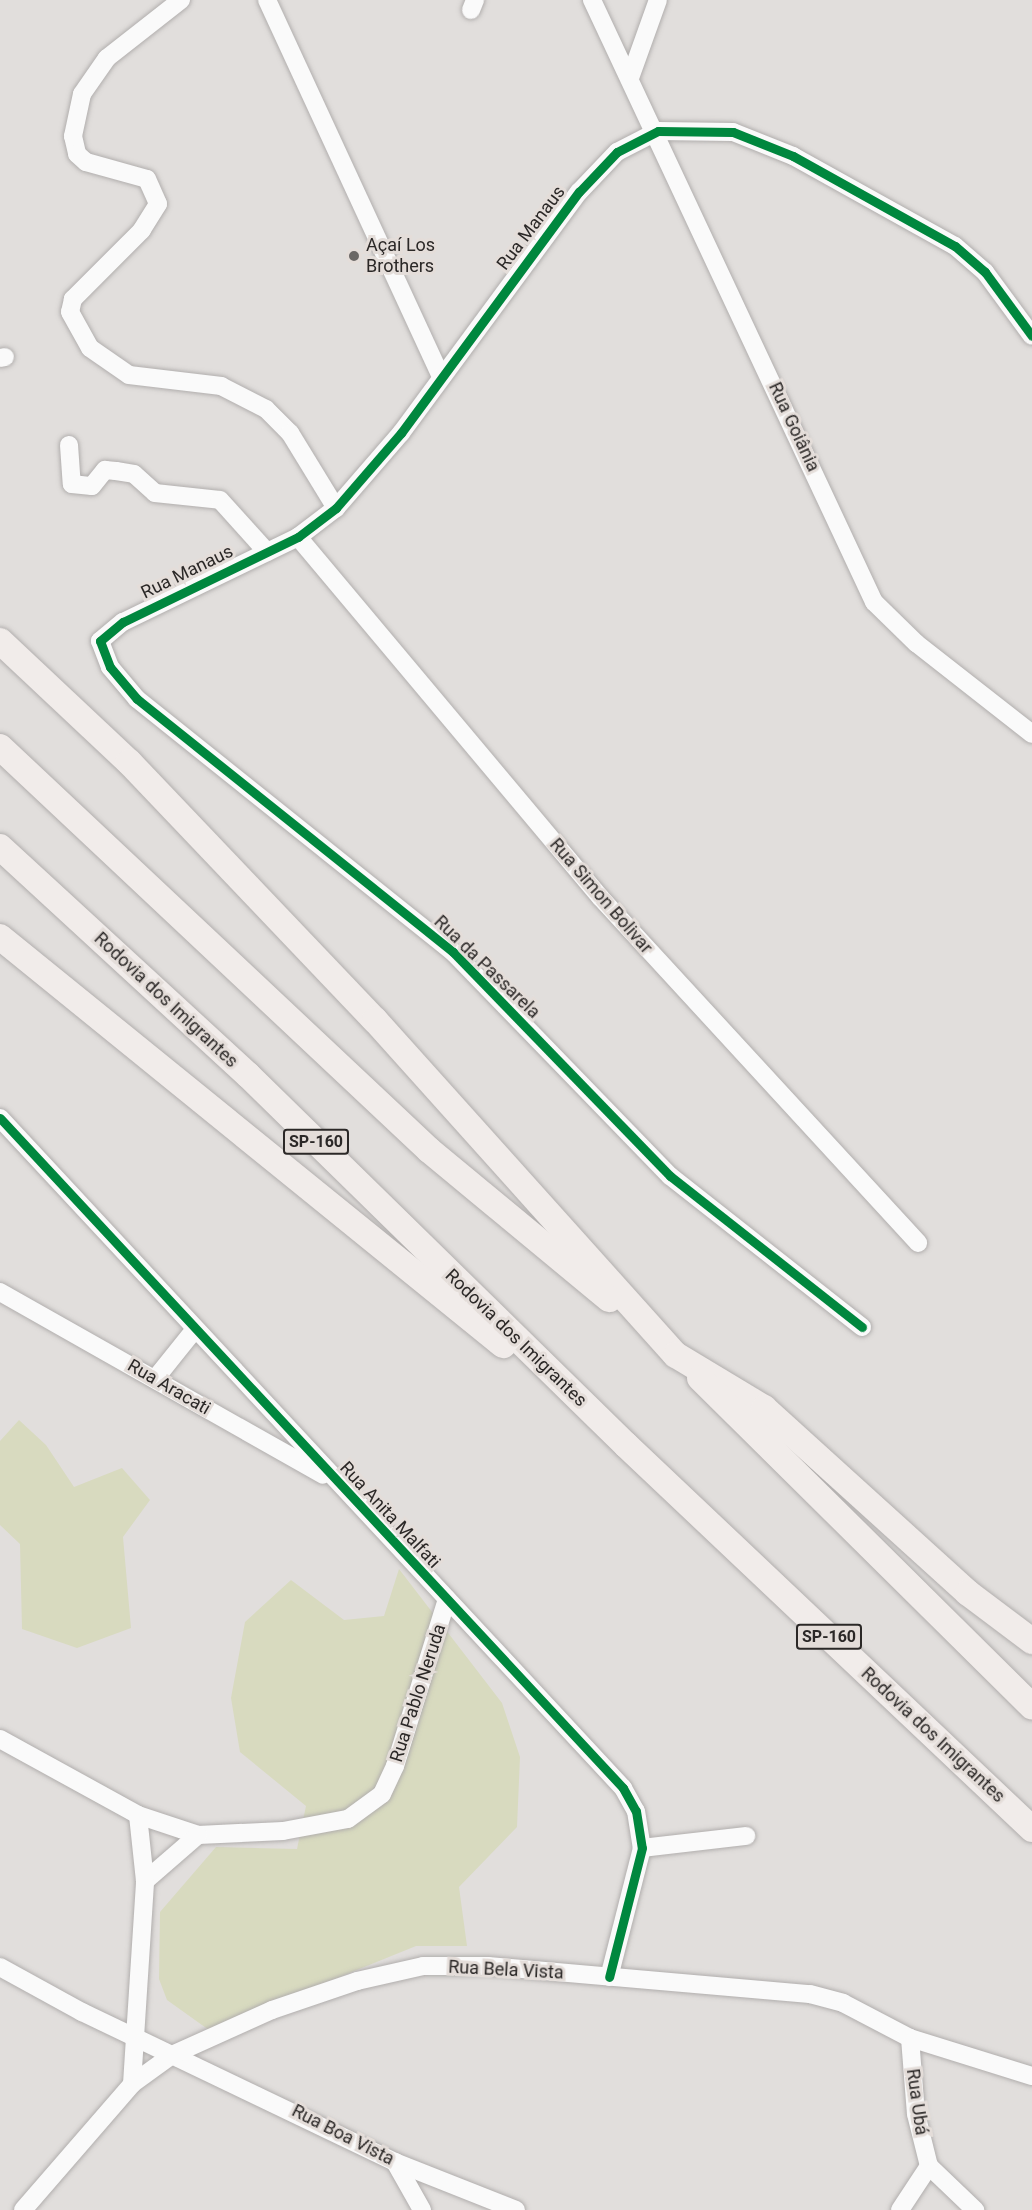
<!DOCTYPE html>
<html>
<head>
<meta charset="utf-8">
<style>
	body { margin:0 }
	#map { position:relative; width:1032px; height:2210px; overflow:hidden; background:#e1dedc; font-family:Roboto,sans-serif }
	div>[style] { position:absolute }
	.green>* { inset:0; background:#d8dabf }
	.roads { filter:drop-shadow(0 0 2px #b1aead) drop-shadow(0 0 2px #b1aead) }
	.minor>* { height:18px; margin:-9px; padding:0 9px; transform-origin:9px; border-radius:9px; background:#fafafa }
	.highway>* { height:26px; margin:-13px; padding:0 13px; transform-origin:13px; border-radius:13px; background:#f1ecea }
	.cycleway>* { height:9px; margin:-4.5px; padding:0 4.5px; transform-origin:4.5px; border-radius:4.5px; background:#00873e }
	.dots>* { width:16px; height:16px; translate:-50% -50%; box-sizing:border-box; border:3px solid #e4ddd9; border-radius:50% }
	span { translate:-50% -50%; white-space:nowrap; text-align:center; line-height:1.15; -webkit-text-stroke:6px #e4ddd9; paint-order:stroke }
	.shield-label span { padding:2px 4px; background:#e4ddd9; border:2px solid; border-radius:4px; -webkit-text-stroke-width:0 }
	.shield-label { font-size:16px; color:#2b2827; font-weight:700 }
	.street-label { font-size:18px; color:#2b2827 }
	.poi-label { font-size:18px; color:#2b2827 }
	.left { translate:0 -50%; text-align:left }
</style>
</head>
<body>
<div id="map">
	<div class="green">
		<i style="clip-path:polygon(19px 1420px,46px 1445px,74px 1487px,122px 1468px,150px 1500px,123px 1537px,131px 1628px,77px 1648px,22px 1629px,20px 1544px,0 1525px,0 1441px)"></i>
		<i style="clip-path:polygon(399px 1569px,502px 1703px,520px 1757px,517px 1827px,459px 1887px,467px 1946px,416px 1946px,209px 2030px,167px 2000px,159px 1979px,160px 1912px,216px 1847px,297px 1849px,306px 1806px,240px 1752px,231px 1698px,245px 1622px,291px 1580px,344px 1620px,384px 1616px)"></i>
	</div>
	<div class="roads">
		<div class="minor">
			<i style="left:181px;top:0;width:94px;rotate:141.9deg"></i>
			<i style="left:107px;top:58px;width:44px;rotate:124.8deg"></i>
			<i style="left:82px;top:94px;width:43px;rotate:102.1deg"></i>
			<i style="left:73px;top:136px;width:18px;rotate:77deg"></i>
			<i style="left:77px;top:154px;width:12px;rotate:42deg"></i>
			<i style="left:86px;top:162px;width:63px;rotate:15.6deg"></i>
			<i style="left:147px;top:179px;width:27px;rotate:66deg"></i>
			<i style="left:158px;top:204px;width:31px;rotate:122deg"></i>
			<i style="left:142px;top:230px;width:98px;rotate:135deg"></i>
			<i style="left:73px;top:299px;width:13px;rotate:103deg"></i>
			<i style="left:70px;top:312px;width:41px;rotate:60.9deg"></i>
			<i style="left:90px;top:348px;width:47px;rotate:34.7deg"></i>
			<i style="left:129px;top:375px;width:93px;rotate:6.8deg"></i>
			<i style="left:221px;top:386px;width:51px;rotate:27.1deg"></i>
			<i style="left:266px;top:409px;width:34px;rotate:45deg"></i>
			<i style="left:290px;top:433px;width:88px;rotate:58.5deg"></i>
			<i style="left:267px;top:0;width:415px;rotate:65.2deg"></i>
			<i style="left:592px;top:0;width:665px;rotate:64.9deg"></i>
			<i style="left:874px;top:602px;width:59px;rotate:44.3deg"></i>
			<i style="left:916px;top:643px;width:147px;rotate:38.1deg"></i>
			<i style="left:471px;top:10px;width:11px;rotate:-68deg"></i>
			<i style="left:630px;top:78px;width:83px;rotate:-70.3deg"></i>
			<i style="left:0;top:358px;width:5px;rotate:-11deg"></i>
			<i style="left:69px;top:445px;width:39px;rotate:86deg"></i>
			<i style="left:72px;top:484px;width:20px;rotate:6deg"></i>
			<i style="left:92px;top:486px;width:21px;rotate:-51deg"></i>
			<i style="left:105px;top:470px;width:11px;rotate:5deg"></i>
			<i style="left:116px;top:471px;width:18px;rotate:9deg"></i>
			<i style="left:134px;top:474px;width:28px;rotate:42deg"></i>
			<i style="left:155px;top:493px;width:65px;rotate:6.1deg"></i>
			<i style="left:220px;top:500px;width:70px;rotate:47.9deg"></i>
			<i style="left:298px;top:537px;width:470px;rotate:50deg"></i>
			<i style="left:600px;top:897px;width:470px;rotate:47.4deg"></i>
			<i style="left:0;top:1118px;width:915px;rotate:47.08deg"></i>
			<i style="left:623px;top:1788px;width:26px;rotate:61deg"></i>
			<i style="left:636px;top:1811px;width:37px;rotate:81deg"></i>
			<i style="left:642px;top:1848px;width:133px;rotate:104.3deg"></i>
			<i style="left:0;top:1292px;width:371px;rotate:29.5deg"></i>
			<i style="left:862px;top:1327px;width:244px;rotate:-141.8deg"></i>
			<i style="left:670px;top:1176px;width:312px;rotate:-134.1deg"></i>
			<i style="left:453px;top:952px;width:405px;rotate:-141.3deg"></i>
			<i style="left:137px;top:699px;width:42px;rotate:-130.2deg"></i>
			<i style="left:110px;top:667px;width:28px;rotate:-111deg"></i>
			<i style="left:100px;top:641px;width:30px;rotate:-40deg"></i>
			<i style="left:123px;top:622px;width:195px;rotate:-25.9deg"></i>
			<i style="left:298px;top:537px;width:48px;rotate:-37.3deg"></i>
			<i style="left:336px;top:508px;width:99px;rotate:-49.1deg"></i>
			<i style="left:401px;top:433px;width:300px;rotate:-53.6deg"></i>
			<i style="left:579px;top:192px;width:55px;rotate:-46.5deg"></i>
			<i style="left:617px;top:152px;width:46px;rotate:-27.1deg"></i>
			<i style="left:658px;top:131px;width:75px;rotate:0.8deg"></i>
			<i style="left:733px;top:132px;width:65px;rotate:21.8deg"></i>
			<i style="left:793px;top:156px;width:185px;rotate:29.1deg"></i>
			<i style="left:955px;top:246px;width:40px;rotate:41deg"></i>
			<i style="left:985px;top:272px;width:79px;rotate:53.7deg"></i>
			<i style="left:155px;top:1379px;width:64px;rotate:-51.3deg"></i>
			<i style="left:0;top:1739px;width:158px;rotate:28.8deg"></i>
			<i style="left:138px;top:1815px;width:63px;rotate:18.4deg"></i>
			<i style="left:198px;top:1835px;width:85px;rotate:-2.7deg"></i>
			<i style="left:283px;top:1831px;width:66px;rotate:-10.5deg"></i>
			<i style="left:348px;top:1819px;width:42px;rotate:-36.3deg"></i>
			<i style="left:382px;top:1794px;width:31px;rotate:-65deg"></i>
			<i style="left:395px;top:1766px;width:175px;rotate:-72.7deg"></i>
			<i style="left:642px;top:1848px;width:105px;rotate:-6.6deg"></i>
			<i style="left:145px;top:1881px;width:70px;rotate:-41deg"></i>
			<i style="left:0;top:1967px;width:94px;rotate:28.8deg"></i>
			<i style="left:82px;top:2012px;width:347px;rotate:25.6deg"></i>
			<i style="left:395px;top:2162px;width:130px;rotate:21.6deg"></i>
			<i style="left:910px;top:2038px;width:76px;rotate:85.5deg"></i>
			<i style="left:916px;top:2114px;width:54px;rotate:76deg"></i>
			<i style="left:929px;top:2166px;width:64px;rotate:43.7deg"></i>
			<i style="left:132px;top:2084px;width:203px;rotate:-86.3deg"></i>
			<i style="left:145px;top:1881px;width:66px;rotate:-96.1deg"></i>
			<i style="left:395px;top:2162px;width:55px;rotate:60.6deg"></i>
			<i style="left:23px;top:2210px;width:167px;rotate:-49.1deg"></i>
			<i style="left:132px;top:2084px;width:49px;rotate:-35.9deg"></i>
			<i style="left:172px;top:2055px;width:110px;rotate:-24.2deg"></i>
			<i style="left:272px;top:2010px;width:90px;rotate:-18.8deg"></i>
			<i style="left:357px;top:1981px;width:68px;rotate:-12.8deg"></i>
			<i style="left:423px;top:1966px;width:65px"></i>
			<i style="left:488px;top:1966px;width:323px;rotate:5deg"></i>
			<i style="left:810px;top:1994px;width:34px;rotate:15deg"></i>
			<i style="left:843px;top:2003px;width:76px;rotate:27.6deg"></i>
			<i style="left:910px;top:2038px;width:128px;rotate:17.3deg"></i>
			<i style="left:900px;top:2210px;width:53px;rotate:-56.6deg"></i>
		</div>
		<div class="highway">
			<i style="left:0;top:641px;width:177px;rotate:43.2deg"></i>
			<i style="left:129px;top:762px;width:356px;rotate:46.4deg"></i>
			<i style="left:375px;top:1020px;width:450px;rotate:48.1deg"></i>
			<i style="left:676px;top:1355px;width:103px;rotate:31.1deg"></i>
			<i style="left:764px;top:1408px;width:275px;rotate:42.2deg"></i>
			<i style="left:968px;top:1593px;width:80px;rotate:36.9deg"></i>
			<i style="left:0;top:747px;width:589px;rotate:43.21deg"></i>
			<i style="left:429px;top:1150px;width:234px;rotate:39.6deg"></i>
			<i style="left:0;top:847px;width:337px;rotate:42.6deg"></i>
			<i style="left:248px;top:1075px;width:529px;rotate:44.39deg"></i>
			<i style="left:626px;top:1445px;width:559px;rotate:43.4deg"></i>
			<i style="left:0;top:937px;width:648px;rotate:39.05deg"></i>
			<i style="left:700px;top:1378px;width:467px;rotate:44.7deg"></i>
		</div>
	</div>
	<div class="cycleway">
		<i style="left:0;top:1118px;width:915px;rotate:47.08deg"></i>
		<i style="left:623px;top:1788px;width:26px;rotate:61deg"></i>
		<i style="left:636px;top:1811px;width:37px;rotate:81deg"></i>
		<i style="left:642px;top:1848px;width:133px;rotate:104.3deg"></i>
		<i style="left:862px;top:1327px;width:244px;rotate:-141.8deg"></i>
		<i style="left:670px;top:1176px;width:312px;rotate:-134.1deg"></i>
		<i style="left:453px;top:952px;width:405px;rotate:-141.3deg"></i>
		<i style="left:137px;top:699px;width:42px;rotate:-130.2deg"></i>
		<i style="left:110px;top:667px;width:28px;rotate:-111deg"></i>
		<i style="left:100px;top:641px;width:30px;rotate:-40deg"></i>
		<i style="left:123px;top:622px;width:195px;rotate:-25.9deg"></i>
		<i style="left:298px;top:537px;width:48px;rotate:-37.3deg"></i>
		<i style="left:336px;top:508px;width:99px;rotate:-49.1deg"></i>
		<i style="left:401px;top:433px;width:300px;rotate:-53.6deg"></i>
		<i style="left:579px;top:192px;width:55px;rotate:-46.5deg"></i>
		<i style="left:617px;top:152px;width:46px;rotate:-27.1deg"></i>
		<i style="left:658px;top:131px;width:75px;rotate:0.8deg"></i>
		<i style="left:733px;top:132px;width:65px;rotate:21.8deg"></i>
		<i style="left:793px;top:156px;width:185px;rotate:29.1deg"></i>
		<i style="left:955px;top:246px;width:40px;rotate:41deg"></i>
		<i style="left:985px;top:272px;width:79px;rotate:53.7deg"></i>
	</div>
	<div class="dots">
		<i style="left:354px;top:256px;background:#6b6866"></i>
	</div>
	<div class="shield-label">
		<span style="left:316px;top:1142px">SP-160</span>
		<span style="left:829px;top:1637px">SP-160</span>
	</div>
	<div class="street-label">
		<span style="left:531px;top:228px;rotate:-53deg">Rua Manaus</span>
		<span style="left:794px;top:427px;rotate:65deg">Rua Goiânia</span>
		<span style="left:187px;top:572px;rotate:-26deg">Rua Manaus</span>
		<span style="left:601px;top:896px;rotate:49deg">Rua Simon Bolivar</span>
		<span style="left:487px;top:967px;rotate:44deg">Rua da Passarela</span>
		<span style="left:166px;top:1000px;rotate:43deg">Rodovia dos Imigrantes</span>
		<span style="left:516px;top:1338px;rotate:44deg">Rodovia dos Imigrantes</span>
		<span style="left:169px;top:1387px;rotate:30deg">Rua Aracati</span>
		<span style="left:390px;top:1515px;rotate:47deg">Rua Anita Malfati</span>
		<span style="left:418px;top:1693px;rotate:-72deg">Rua Pablo Neruda</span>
		<span style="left:933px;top:1735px;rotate:43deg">Rodovia dos Imigrantes</span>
		<span style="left:506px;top:1970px;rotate:3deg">Rua Bela Vista</span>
		<span style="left:917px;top:2102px;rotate:82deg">Rua Ubá</span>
		<span style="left:343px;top:2135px;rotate:27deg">Rua Boa Vista</span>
	</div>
	<div class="poi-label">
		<span class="left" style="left:366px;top:256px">Açaí Los<br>Brothers</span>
	</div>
</div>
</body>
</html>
